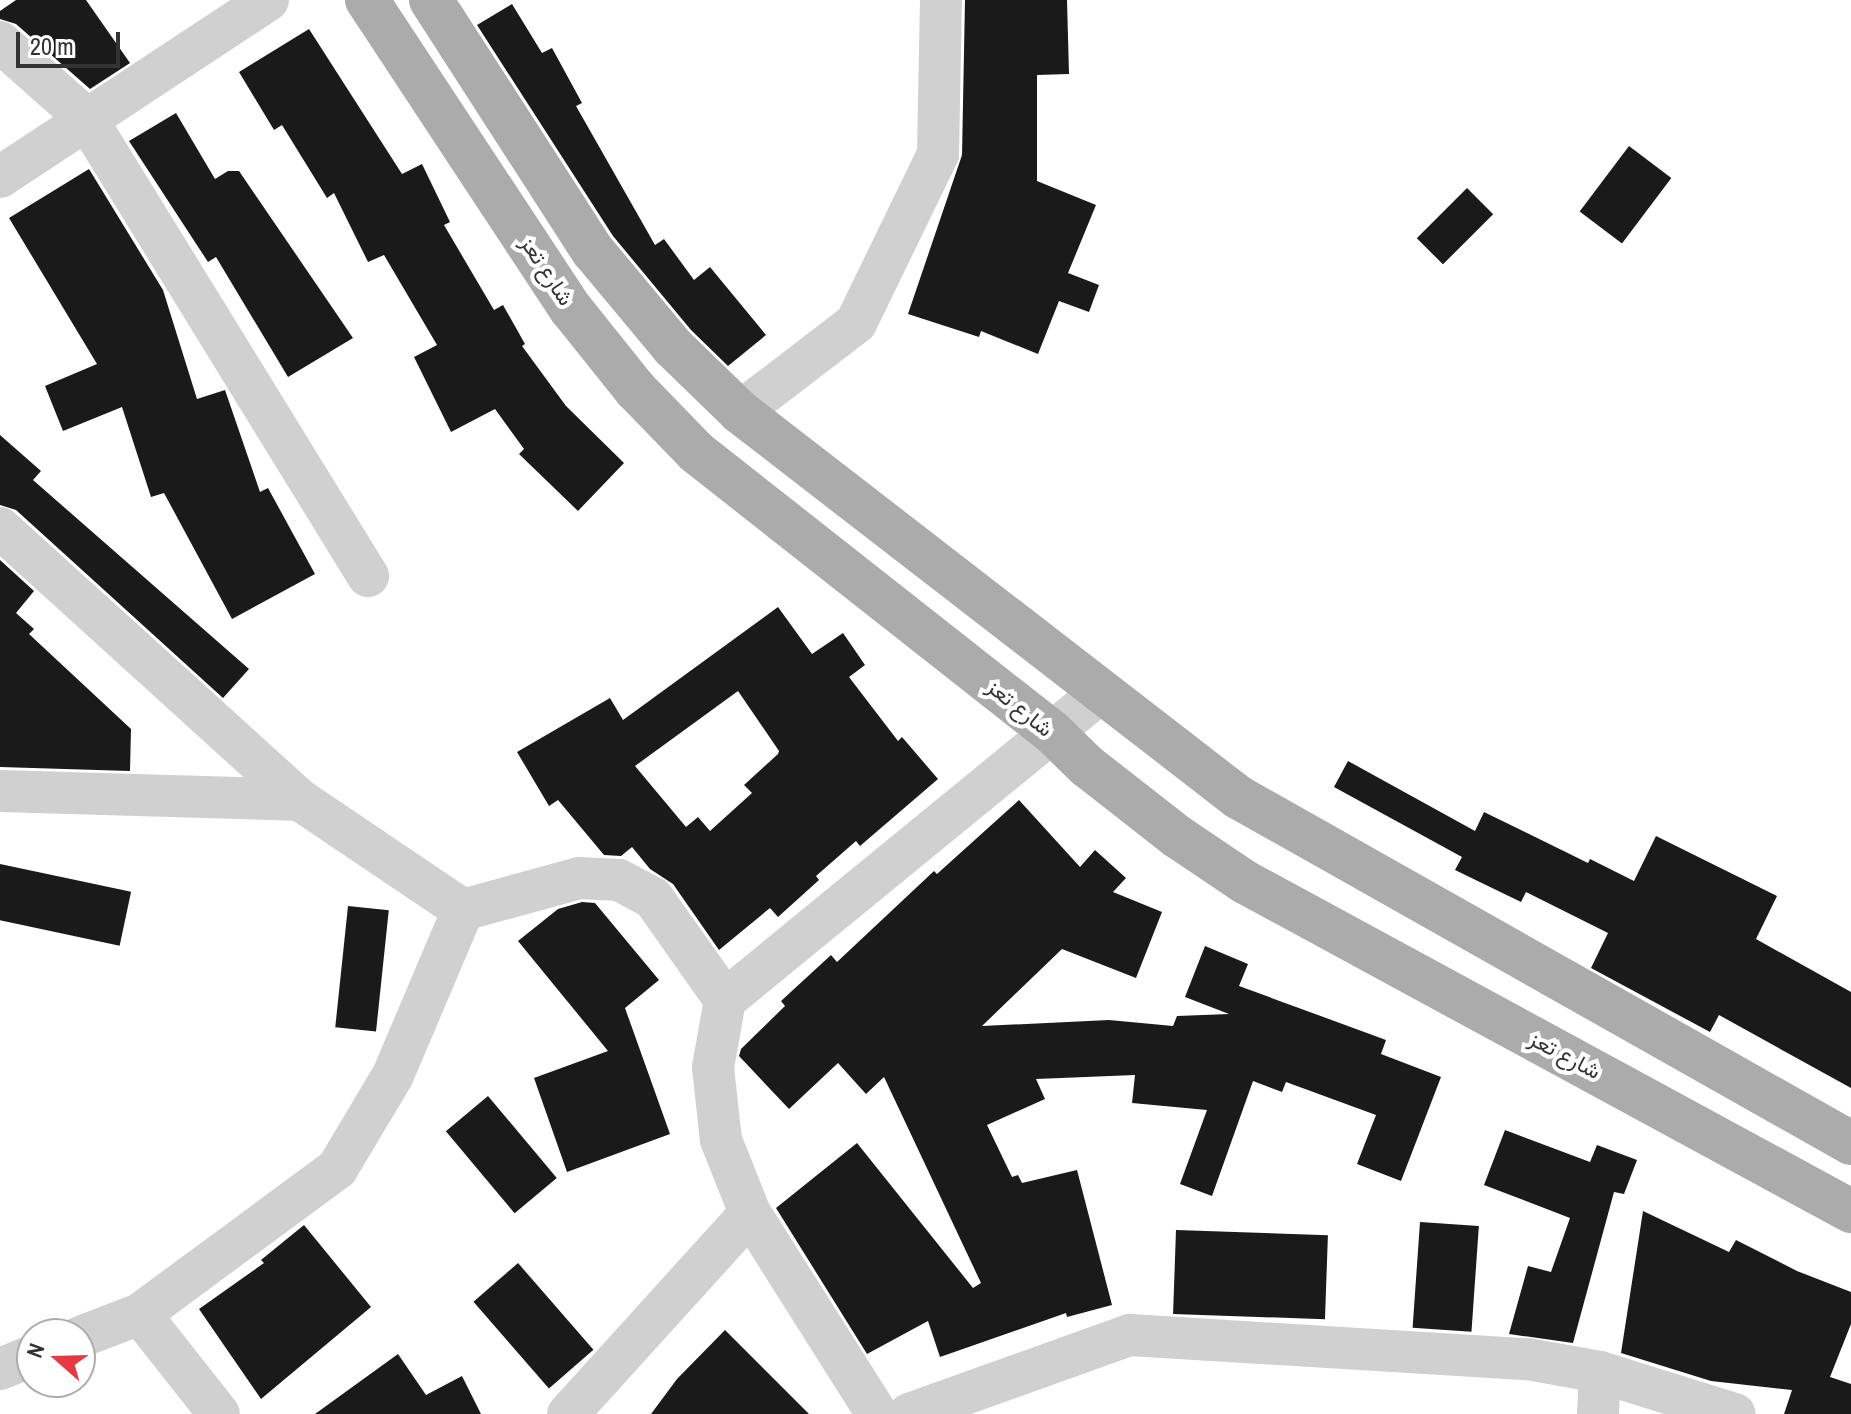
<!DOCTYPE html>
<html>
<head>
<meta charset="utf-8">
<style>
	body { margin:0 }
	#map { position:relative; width:1851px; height:1414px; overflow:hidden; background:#fff; font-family:"Archivo Narrow",Vazirmatn,sans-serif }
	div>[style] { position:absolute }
	.building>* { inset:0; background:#1a1a1a; transform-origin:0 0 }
	.street>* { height:42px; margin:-21px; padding:0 21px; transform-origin:21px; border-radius:21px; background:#d0d0d0 }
	.primary>* { height:44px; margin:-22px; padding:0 22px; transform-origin:22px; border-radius:22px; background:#ababab }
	span { translate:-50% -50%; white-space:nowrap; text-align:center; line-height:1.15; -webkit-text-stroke:8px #fff; paint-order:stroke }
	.street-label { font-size:22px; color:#333 }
	.north { position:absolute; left:16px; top:1318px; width:80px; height:80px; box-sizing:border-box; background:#fff; border:2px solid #adadad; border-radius:50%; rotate:290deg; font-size:22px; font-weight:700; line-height:32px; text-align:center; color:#333 }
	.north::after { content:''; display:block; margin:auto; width:28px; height:36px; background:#e63946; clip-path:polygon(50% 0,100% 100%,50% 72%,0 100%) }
	.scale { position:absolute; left:16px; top:32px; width:104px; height:36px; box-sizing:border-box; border:4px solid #333; border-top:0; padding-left:10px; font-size:24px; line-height:28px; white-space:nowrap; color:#333; -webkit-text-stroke:6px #fff; paint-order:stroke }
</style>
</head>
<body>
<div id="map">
	<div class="building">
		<i style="clip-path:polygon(16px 0,86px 0,130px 63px,90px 89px,16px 24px,0 19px,0 11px)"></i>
		<i style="clip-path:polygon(965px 0,1067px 0,1069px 74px,1037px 75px,1037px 181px,1096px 205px,1068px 273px,1099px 285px,1089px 312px,1059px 301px,1038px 354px,981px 331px,979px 337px,908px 314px,962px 155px)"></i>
		<i style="clip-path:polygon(512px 4px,542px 53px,552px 48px,582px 103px,576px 106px,655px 245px,664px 239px,694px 280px,710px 267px,766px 335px,728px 366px,691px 330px,613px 236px,477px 25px)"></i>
		<i style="clip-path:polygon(309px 29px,402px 174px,422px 164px,450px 222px,444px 225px,494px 310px,503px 305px,525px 344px,522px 346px,566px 406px,624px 463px,578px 511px,519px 454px,524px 449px,495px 409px,451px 432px,414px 357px,437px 345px,384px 255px,368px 262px,334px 193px,327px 198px,282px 125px,274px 130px,239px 72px)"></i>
		<i style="clip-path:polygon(176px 113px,215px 179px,228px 171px,239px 171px,353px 338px,288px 377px,216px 257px,208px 262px,129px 141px)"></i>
		<i style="left:1629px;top:146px;width:53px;height:82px;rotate:37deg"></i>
		<i style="clip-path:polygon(89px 169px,163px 290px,197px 399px,225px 390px,260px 492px,268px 488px,315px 574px,232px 619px,164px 493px,151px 497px,122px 407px,63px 431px,45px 386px,97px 364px,9px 218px)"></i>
		<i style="left:1467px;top:188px;width:37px;height:71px;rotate:45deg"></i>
		<i style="clip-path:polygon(0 435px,41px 471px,33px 480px,249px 669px,223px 698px,16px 510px,0 505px)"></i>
		<i style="clip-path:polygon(0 560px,34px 591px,16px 613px,34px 629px,29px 634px,131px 729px,130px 771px,0 767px)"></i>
		<i style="clip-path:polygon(evenodd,778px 607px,812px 654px,843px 633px,865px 665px,849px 677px,898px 741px,902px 737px,938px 779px,860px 846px,856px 841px,816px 876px,819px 880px,778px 917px,770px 908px,719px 950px,673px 884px,650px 869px,632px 847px,621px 856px,604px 855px,558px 800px,549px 806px,517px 752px,610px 698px,623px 720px,778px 607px,738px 691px,779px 751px,778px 754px,744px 785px,752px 793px,710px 831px,698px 817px,686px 827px,635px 766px,738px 691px)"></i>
		<i style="clip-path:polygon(1348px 761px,1475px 831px,1484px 812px,1588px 863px,1590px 859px,1634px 881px,1656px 836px,1777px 896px,1756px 939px,1851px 992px,1851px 1088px,1719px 1015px,1710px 1032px,1591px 968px,1608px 933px,1526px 892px,1521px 902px,1455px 870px,1462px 857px,1334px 787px)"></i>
		<i style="clip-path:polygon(1019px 800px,1080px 867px,1095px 850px,1126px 878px,1113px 892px,1162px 912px,1136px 978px,1062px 949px,982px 1026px,1109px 1020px,1173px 1026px,1177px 1016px,1229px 1014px,1185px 997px,1205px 946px,1248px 964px,1239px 986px,1386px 1040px,1381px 1054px,1441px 1077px,1401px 1181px,1357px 1164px,1376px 1115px,1286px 1082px,1282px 1092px,1253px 1081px,1212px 1196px,1180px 1184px,1207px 1110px,1132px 1103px,1135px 1075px,1036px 1079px,1045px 1099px,987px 1125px,1012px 1177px,1018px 1175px,1022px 1183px,1077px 1170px,1112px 1305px,1067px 1317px,1066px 1313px,940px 1357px,928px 1321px,867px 1354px,776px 1208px,857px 1143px,973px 1288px,981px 1283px,884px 1077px,866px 1094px,838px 1063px,789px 1109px,739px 1056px,741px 1049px,785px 1006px,781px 1001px,831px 955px,837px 962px,934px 871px,937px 874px)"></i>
		<i style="left:0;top:864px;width:134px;height:55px;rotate:12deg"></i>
		<i style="clip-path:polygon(582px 902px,595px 903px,659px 980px,625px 1008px,670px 1134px,567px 1172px,534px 1078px,608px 1051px,518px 941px,558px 909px)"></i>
		<i style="left:348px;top:906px;width:41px;height:122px;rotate:6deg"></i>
		<i style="left:488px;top:1096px;width:107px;height:55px;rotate:50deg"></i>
		<i style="clip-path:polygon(1505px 1130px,1590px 1162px,1597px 1145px,1637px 1160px,1624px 1194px,1614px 1192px,1573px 1343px,1509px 1334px,1528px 1266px,1551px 1272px,1570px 1218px,1484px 1185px)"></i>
		<i style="clip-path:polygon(1643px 1211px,1729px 1252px,1736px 1240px,1797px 1271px,1851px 1292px,1851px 1324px,1830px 1377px,1851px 1384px,1851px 1414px,1784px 1414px,1792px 1390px,1711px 1381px,1621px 1353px)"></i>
		<i style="left:1420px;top:1222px;width:59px;height:106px;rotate:4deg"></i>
		<i style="clip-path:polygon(304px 1225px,371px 1307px,261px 1399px,199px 1309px,264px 1263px,261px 1260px)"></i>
		<i style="left:1176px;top:1230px;width:152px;height:84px;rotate:2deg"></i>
		<i style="left:518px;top:1263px;width:115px;height:59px;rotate:49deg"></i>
		<i style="clip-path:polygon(725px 1330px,809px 1414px,651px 1414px,677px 1379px)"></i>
		<i style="clip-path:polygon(398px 1354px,426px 1395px,462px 1376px,481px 1414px,315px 1414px)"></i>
	</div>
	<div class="street">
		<i style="left:0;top:42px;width:115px;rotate:41.5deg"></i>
		<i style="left:86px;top:118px;width:538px;rotate:58.38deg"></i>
		<i style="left:0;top:177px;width:321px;rotate:-33.4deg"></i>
		<i style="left:740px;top:412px;width:146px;rotate:-37.5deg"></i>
		<i style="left:856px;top:323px;width:188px;rotate:-64.1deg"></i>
		<i style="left:938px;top:154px;width:154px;rotate:-88.9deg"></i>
		<i style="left:0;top:528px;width:405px;rotate:42.2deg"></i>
		<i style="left:300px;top:800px;width:197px;rotate:34deg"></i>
		<i style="left:463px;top:910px;width:120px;rotate:-15.4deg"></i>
		<i style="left:579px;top:878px;width:40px;rotate:2.9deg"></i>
		<i style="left:619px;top:880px;width:38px;rotate:28deg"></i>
		<i style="left:653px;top:898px;width:125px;rotate:54.8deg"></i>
		<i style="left:0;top:791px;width:300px;rotate:1.7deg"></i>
		<i style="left:140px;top:1314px;width:127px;rotate:51.7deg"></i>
		<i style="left:80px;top:1337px;width:64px;rotate:-21deg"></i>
		<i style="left:140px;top:1314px;width:245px;rotate:-36.4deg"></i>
		<i style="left:337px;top:1169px;width:109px;rotate:-59.2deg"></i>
		<i style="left:393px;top:1075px;width:179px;rotate:-67deg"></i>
		<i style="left:0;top:1369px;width:35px;rotate:-22deg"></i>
		<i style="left:568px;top:1414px;width:271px;rotate:-47.8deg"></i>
		<i style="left:877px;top:1414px;width:238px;rotate:-122.3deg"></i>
		<i style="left:750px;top:1213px;width:79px;rotate:-111.7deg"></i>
		<i style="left:721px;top:1140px;width:73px;rotate:-96.3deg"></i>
		<i style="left:713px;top:1067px;width:68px;rotate:-79.8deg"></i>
		<i style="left:725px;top:1000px;width:485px;rotate:-39.3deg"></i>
		<i style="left:909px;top:1414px;width:235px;rotate:-19.7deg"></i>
		<i style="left:1130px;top:1335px;width:398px;rotate:3.5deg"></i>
		<i style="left:1527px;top:1359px;width:74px;rotate:10.1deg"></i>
		<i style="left:1600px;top:1372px;width:141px;rotate:17.3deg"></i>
		<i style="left:1598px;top:1414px;width:42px;rotate:-87.3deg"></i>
	</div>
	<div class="primary">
		<i style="left:367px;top:0;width:370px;rotate:56.6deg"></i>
		<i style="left:571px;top:309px;width:104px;rotate:51.3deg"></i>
		<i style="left:636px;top:390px;width:86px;rotate:45.9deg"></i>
		<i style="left:696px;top:452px;width:453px;rotate:38.2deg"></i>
		<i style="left:1052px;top:732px;width:49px;rotate:44.2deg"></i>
		<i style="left:1087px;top:766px;width:115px;rotate:38deg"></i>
		<i style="left:1178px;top:837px;width:81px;rotate:33.9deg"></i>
		<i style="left:1245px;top:882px;width:690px;rotate:28.5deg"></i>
		<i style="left:431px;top:0;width:299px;rotate:57.2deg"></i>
		<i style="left:593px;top:251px;width:125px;rotate:50.2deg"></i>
		<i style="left:673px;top:347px;width:93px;rotate:44.1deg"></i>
		<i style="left:740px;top:412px;width:629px;rotate:37.71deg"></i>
		<i style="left:1238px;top:797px;width:704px;rotate:29.44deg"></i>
	</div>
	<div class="street-label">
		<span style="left:547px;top:271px;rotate:57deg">شارع تعز</span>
		<span style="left:1020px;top:708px;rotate:39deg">شارع تعز</span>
		<span style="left:1565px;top:1055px;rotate:28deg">شارع تعز</span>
	</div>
	<div class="north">N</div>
	<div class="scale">20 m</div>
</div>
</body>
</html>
